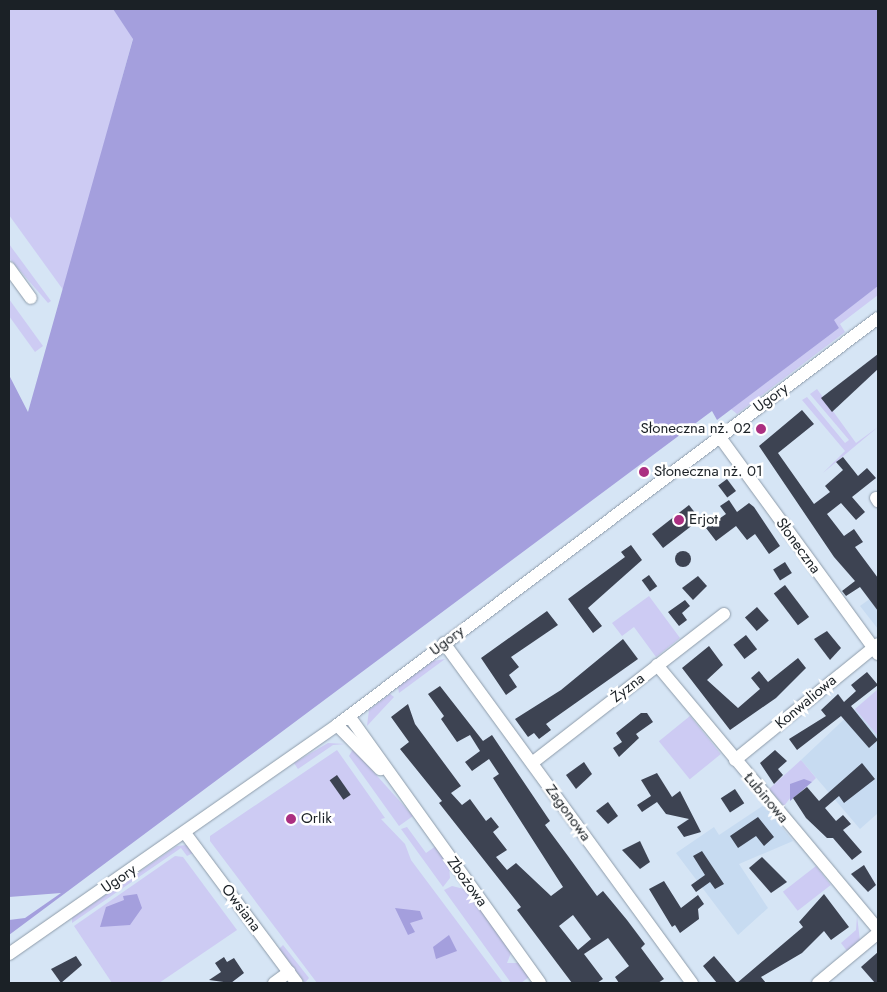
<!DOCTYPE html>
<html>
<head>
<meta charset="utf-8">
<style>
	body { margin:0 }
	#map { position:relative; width:887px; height:992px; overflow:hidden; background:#d6e5f5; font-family:Jost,sans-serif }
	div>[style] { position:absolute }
	.built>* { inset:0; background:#c7dbf1 }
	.green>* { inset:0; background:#cdcbf3; transform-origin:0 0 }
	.forest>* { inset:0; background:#a49fdd }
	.building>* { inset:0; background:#3d4352; transform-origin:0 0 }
	.round { border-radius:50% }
	.roads { filter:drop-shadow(0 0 1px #8e9caa) drop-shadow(0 0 1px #8e9caa) }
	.minor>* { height:12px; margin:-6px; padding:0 6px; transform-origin:6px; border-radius:6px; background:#fff }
	.dots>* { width:14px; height:14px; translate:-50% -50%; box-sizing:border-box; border:2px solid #fff; border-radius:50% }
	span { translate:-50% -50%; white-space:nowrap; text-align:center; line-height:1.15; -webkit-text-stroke:5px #fff; paint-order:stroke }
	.street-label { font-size:15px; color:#1b2126 }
	.poi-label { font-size:15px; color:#1b2126 }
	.right { translate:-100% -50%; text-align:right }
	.left { translate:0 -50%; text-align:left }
	.frame { position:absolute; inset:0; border:10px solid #1b2126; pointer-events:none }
</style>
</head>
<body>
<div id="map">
	<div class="built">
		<i style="clip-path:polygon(878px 593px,878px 629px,860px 606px)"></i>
		<i style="clip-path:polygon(855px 709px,878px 736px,878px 813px,860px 829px,801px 760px)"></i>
		<i style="clip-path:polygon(764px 805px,793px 841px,739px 864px,768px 908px,738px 935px,676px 853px,714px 827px,719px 835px)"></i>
	</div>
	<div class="green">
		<i style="clip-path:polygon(9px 9px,113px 9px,133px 38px,64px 291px,9px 215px)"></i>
		<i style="clip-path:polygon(9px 244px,51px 301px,48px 303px,9px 258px)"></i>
		<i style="clip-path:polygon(878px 286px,878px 295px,840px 324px,845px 332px,737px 414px,731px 409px,839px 328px,833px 320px)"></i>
		<i style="clip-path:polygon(9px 299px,43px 346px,35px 352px,9px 316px)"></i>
		<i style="clip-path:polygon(817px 389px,856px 443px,878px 427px,823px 473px,845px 451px,802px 400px,807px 397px,845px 443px,849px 440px,810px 394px)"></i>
		<i style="clip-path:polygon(649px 596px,680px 638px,656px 657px,634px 627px,622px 636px,612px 623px)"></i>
		<i style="clip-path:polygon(445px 659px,399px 693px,398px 687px,433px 661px)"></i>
		<i style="clip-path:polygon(878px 689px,878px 736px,855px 709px)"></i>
		<i style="clip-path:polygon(390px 694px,394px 697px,367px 726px,369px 710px)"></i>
		<i style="left:690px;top:716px;width:49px;height:40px;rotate:51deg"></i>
		<i style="clip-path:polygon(328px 743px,345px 744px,333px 745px,298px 769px,294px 763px)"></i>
		<i style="clip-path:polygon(353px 749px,413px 816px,399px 826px,349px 756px)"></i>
		<i style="clip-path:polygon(337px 750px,385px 818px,381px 819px,405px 844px,411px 860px,503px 983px,317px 983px,210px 841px,210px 836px)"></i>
		<i style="clip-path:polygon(801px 760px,816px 778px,812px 782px,804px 780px,784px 806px,769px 789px)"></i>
		<i style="clip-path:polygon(407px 827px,426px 853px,436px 846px,449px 864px,450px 878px,443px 887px,401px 829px)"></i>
		<i style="clip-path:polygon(187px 845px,195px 852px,187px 856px,181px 848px,72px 923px,72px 918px,177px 846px)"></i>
		<i style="clip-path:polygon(175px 856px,183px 857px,237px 930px,159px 983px,112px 983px,74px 926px)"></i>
		<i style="left:816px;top:866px;width:24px;height:42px;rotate:52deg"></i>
		<i style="clip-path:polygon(458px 876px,511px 953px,507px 963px,519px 963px,529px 977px,521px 983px,511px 983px,444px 890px,452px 886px,464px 889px)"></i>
		<i style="clip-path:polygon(857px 916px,860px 941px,847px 951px,841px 943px,856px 930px)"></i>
		<i style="clip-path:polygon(283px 945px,309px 978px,305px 983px,279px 949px)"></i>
	</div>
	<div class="forest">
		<i style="clip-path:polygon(113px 9px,878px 9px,878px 286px,834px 320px,839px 328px,717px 420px,712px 411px,9px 935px,9px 920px,25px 918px,61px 893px,9px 897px,9px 375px,28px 412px,133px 39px)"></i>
		<i style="clip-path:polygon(804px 779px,812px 782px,790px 801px,790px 784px)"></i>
		<i style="clip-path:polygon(137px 894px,142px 908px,130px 925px,100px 927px,106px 907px,124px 900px,123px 896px)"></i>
		<i style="clip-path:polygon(395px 908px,420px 911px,423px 919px,410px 923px,415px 932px,408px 935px)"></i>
		<i style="clip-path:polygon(449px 935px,457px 951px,436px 959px,433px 947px)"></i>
	</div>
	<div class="building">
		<i style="clip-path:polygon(878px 354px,878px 369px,832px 412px,821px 398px)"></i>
		<i style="clip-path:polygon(802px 410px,814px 424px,778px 453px,814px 504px,830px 492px,825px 486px,843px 470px,836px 462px,843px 457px,858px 476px,867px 468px,876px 478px,852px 497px,865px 512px,856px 520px,841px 503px,827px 514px,844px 536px,854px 529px,863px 542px,855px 547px,878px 578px,878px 611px,860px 587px,846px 596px,842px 591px,855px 581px,834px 557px,759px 446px)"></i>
		<i style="left:727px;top:479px;width:15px;height:11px;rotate:53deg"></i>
		<i style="clip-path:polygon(729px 500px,737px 512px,749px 503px,754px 507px,780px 546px,769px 554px,755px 534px,747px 540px,736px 526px,716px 541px,706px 528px,726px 514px,720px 506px)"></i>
		<i style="left:689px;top:505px;width:18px;height:47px;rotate:52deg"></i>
		<i style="clip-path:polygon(631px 545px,642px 560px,588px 608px,602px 626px,593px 633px,568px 599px,625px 557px,621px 552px)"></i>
		<i class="round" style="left:675px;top:551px;width:16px;height:16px"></i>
		<i style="left:785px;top:562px;width:13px;height:14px;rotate:58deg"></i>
		<i style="left:649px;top:575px;width:14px;height:9px;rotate:54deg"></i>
		<i style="clip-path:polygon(698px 576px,707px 586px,693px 600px,682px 588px)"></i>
		<i style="left:785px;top:585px;width:40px;height:14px;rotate:53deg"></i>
		<i style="clip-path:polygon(685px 600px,690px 606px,682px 613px,687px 620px,679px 626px,668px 612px)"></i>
		<i style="left:757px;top:607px;width:18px;height:16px;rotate:49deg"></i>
		<i style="clip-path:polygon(547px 611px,558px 625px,511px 657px,519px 667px,509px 675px,517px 687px,506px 695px,481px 658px)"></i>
		<i style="clip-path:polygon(827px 631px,841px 648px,830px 660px,814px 639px)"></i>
		<i style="left:746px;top:635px;width:18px;height:16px;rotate:52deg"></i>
		<i style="clip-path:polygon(623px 639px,638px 659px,546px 724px,551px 730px,539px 739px,534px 733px,528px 737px,515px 719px,561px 690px)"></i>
		<i style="clip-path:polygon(709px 646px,723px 665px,707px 680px,738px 708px,760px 689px,751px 678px,759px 671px,768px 682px,798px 658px,806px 668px,776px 698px,730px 730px,682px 668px)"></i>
		<i style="clip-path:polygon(867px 672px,878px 685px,851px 706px,878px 740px,869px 748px,841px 716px,797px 750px,789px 739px,826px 716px,821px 710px,838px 694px,844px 702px,856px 691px,851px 685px)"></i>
		<i style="clip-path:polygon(evenodd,440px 686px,483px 741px,492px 735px,550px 821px,545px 825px,568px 856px,597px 896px,603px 891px,627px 920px,645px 944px,641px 948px,664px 979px,658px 983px,619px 983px,615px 977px,629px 966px,608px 938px,584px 954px,603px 979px,597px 983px,572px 983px,517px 910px,521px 907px,439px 803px,442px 801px,400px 749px,409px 742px,391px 717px,408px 704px,415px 724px,461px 786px,451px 793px,462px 805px,470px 799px,486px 821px,491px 817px,499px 827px,493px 832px,507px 850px,496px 857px,507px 870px,516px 863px,551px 896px,563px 887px,493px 778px,499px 774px,489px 759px,472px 771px,465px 762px,480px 751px,470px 735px,457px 742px,441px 719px,444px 716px,428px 694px,440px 686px,573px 915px,591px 939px,578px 950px,559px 926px,573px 915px)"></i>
		<i style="clip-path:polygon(641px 713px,647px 713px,653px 722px,636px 734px,639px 738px,619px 757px,613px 748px,622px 742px,616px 733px)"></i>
		<i style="clip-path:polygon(775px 750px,787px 761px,778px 769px,783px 775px,774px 784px,760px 763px)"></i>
		<i style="clip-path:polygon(584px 762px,592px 774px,576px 789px,566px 775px)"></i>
		<i style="clip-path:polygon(862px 763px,875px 779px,844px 803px,839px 796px,825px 808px,836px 821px,843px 815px,851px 824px,843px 830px,862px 852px,852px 860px,833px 838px,827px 838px,806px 818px,793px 798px,807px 787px,819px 801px)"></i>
		<i style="clip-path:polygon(657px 773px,672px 797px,680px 791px,701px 832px,684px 837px,677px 827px,689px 819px,666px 814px,657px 802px,642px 812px,637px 805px,651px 796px,641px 780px)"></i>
		<i style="left:337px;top:775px;width:24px;height:9px;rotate:55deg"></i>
		<i style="left:735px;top:789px;width:17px;height:17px;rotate:57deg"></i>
		<i style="clip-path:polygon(608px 802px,618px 816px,608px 824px,596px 811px)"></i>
		<i style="clip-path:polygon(758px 817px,774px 837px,764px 846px,756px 836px,738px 848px,730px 836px)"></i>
		<i style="clip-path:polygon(640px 841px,650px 862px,640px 869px,622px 850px)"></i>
		<i style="clip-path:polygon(702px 851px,724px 884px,715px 889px,710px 882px,696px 892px,691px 885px,705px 875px,693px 856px)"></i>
		<i style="clip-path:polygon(762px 857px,787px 882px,771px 893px,749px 868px)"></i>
		<i style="clip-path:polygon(864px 865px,876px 885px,868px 892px,851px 874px)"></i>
		<i style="clip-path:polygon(664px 881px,681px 908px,698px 895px,704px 904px,698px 909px,699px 919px,680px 933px,675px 925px,672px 927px,649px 889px)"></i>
		<i style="clip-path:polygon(824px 894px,849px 927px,831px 940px,824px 931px,802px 953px,761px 977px,766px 983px,717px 983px,703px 966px,714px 956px,737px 983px,803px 927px,799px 922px)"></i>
		<i style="clip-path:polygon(878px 952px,878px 983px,875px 983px,861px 967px)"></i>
		<i style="clip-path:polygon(76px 956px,82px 965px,61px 983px,51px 969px)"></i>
		<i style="clip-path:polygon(224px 957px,227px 962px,234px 958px,244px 973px,231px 983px,209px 980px,221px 972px,215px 963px)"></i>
	</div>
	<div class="roads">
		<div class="minor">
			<i style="left:9px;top:268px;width:37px;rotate:54deg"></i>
			<i style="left:719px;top:436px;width:270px;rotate:53.9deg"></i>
			<i style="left:876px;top:498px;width:4px;rotate:56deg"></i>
			<i style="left:444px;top:643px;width:421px;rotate:53.9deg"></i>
			<i style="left:657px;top:665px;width:344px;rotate:50.1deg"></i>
			<i style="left:349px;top:716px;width:328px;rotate:54.4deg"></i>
			<i style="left:337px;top:725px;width:62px;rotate:45.7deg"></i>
			<i style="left:735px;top:760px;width:184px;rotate:-39deg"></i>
			<i style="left:532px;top:763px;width:243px;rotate:-37.8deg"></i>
			<i style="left:185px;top:833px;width:187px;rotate:53.3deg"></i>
			<i style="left:9px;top:954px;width:400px;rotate:-34.9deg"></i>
			<i style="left:337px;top:725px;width:677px;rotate:-36.95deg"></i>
			<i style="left:274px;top:983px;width:19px;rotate:-36deg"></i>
			<i style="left:818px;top:983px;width:78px;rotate:-39.8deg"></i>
		</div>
	</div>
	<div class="dots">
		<i style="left:761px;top:429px;background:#ab2f81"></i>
		<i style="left:644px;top:472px;background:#ab2f81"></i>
		<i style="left:679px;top:520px;background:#ab2f81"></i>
		<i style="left:291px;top:819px;background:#ab2f81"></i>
	</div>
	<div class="street-label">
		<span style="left:771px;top:398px;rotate:-36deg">Ugory</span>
		<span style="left:798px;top:546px;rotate:54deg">Słoneczna</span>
		<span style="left:447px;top:641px;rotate:-37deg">Ugory</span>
		<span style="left:628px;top:688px;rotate:-38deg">Żyzna</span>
		<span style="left:806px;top:702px;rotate:-40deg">Konwaliowa</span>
		<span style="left:766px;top:798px;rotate:50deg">Łubinowa</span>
		<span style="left:568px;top:813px;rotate:54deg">Zagonowa</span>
		<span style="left:119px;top:879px;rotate:-34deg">Ugory</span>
		<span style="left:467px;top:882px;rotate:54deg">Zbożowa</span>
		<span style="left:241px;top:908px;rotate:53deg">Owsiana</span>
	</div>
	<div class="poi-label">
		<span class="right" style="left:751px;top:429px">Słoneczna nż. 02</span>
		<span class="left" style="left:654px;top:472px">Słoneczna nż. 01</span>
		<span class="left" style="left:689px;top:520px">Erjot</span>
		<span class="left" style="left:301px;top:819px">Orlik</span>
	</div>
	<div class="frame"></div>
</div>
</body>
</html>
